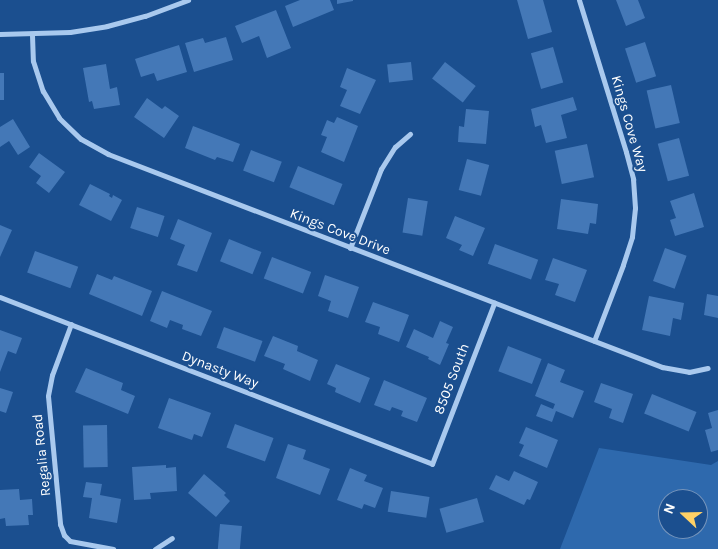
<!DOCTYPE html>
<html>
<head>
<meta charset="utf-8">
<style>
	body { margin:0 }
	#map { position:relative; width:718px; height:549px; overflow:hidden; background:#1b4f8f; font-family:Karla,sans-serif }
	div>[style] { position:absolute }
	.green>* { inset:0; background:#2e69ad }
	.building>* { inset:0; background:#4478b7; transform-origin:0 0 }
	.minor>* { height:5px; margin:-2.5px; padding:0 2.5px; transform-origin:2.5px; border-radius:2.5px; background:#a9c9ee }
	span { translate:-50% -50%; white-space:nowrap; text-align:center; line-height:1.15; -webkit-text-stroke:4px #1b4f8f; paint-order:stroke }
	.street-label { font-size:14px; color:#fff }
	.north { position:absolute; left:658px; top:489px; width:50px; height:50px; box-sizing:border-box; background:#1b4f8f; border:1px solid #7695bc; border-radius:50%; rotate:291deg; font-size:14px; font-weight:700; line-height:20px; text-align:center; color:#fff }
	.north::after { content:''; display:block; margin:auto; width:18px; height:22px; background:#ffd166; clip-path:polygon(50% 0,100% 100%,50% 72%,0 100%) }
</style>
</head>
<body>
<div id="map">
	<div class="green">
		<i style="clip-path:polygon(evenodd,599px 448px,711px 465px,718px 461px,718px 549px,560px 549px,599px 448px,668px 499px,698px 499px,698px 529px,668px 529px,668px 499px)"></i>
	</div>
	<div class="building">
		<i style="clip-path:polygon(300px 0,330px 0,334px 10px,293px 27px,285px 6px)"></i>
		<i style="clip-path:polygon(337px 0,353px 0,353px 1px,337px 4px)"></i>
		<i style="clip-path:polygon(517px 0,543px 0,552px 32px,528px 39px)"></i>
		<i style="clip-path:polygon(616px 0,638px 0,645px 18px,626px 26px)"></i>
		<i style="clip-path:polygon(276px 10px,291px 48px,267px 58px,259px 36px,242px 43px,235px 26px)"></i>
		<i style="clip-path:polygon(226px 37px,233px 60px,194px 72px,185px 43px,203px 38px,205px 43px)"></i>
		<i style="left:645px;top:42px;width:36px;height:21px;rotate:72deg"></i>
		<i style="clip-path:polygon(179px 45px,187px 72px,157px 81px,154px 73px,141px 77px,135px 59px)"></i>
		<i style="left:553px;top:47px;width:37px;height:23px;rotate:74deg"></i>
		<i style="left:411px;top:62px;width:18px;height:24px;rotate:84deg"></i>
		<i style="left:445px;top:62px;width:39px;height:21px;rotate:38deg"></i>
		<i style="clip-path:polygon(106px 64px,110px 89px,117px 87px,120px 105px,94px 109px,92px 101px,89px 102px,83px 68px)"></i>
		<i style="clip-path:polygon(347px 68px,376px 80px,360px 114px,340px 106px,347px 90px,340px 87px)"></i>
		<i style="left:0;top:73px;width:4px;height:27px"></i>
		<i style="left:671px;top:85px;width:39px;height:25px;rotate:77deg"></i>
		<i style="clip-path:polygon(573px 97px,577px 110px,561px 115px,567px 138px,546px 143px,541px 125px,535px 127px,531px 109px)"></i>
		<i style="clip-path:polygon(147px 98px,162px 109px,165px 106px,179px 116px,164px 138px,134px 117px)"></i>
		<i style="clip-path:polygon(466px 109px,489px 111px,486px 144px,458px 142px,459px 126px,464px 127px)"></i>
		<i style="clip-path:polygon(337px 117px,358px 126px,344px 162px,321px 152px,327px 137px,321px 135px,327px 120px,334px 123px)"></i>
		<i style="clip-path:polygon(13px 119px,30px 147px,18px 155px,9px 141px,0 147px,0 127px)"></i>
		<i style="clip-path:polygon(193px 126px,240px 144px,233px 162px,217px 157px,215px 160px,185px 148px)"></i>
		<i style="left:679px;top:138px;width:39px;height:22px;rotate:75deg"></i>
		<i style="left:587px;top:144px;width:34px;height:33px;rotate:78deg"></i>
		<i style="left:251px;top:150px;width:33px;height:22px;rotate:21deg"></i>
		<i style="clip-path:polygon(39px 153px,65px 172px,49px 193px,36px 183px,41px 176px,29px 167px)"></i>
		<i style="left:467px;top:159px;width:23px;height:32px;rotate:15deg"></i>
		<i style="left:298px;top:166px;width:48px;height:23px;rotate:22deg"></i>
		<i style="clip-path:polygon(90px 184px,110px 194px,109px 196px,112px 198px,113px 195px,122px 200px,111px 221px,79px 205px)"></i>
		<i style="clip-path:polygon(694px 193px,704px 227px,675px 236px,670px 220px,676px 218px,670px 201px)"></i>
		<i style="left:408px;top:198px;width:20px;height:35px;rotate:9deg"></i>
		<i style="clip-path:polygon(561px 199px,598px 204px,596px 224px,590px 223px,588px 234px,557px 229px)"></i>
		<i style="left:137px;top:207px;width:29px;height:22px;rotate:18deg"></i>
		<i style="clip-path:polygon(455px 216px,485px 228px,473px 256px,459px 250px,462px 245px,446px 238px)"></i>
		<i style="clip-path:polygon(178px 219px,212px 233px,197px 272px,177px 265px,185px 245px,170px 239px)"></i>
		<i style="clip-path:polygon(0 225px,12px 230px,0 257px)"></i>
		<i style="left:229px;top:239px;width:35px;height:24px;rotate:22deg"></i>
		<i style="left:495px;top:244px;width:46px;height:21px;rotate:20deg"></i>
		<i style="left:665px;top:248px;width:23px;height:35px;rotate:20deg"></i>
		<i style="left:35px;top:251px;width:46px;height:23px;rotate:20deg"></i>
		<i style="left:272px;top:257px;width:42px;height:23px;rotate:21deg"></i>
		<i style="clip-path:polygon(553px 258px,587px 270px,575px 302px,555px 295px,559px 284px,545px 280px)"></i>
		<i style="clip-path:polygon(97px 274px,112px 280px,114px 276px,152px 291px,142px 316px,89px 294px)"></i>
		<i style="clip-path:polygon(325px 275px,359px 287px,348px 318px,328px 311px,331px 301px,318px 296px)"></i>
		<i style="clip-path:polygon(162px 291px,212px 311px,201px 336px,182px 329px,183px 325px,170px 320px,167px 328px,150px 321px)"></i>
		<i style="clip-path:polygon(707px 294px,718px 296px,718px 318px,704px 315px)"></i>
		<i style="clip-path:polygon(649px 296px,684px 303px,681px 320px,673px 318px,670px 336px,642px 330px)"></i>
		<i style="clip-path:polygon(373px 302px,409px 315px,399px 342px,378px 334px,380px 327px,365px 322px)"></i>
		<i style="clip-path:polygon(440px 321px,453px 327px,446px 343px,449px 344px,440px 365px,428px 359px,429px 357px,406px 347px,414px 329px,433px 338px)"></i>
		<i style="left:224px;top:327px;width:41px;height:22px;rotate:20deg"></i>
		<i style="clip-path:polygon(0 330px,22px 338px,16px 354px,8px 351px,0 372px)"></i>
		<i style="clip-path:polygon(273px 336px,298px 346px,297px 351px,318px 360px,310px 381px,283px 369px,285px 364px,264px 356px)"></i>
		<i style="left:508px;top:346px;width:36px;height:27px;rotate:21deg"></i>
		<i style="clip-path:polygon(548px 363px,565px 370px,560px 382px,584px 391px,573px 418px,556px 411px,552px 422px,536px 416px,541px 404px,553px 409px,555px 404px,535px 396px)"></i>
		<i style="clip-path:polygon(336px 364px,370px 378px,360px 403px,335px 392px,336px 388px,327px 384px)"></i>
		<i style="clip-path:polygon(86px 368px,123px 383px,121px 390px,135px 396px,128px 414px,75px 392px)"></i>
		<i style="clip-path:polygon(384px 380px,427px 398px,417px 422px,401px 416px,403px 411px,392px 407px,390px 411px,374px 405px)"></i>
		<i style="clip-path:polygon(601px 383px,633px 394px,623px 423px,609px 418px,612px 409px,594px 402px)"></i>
		<i style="clip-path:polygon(0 388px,13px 392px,6px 413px,0 411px)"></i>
		<i style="left:652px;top:394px;width:48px;height:21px;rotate:22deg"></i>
		<i style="clip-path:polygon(169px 398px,211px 413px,202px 437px,194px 434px,192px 440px,158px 428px)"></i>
		<i style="clip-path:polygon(718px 410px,718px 450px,711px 452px,705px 430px,712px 428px,708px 413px)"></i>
		<i style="left:235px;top:424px;width:41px;height:25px;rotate:20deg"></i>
		<i style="left:107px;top:425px;width:42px;height:24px;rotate:89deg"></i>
		<i style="clip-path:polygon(526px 427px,558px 440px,547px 468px,519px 456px,524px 445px,519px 443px)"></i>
		<i style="clip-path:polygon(288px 444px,306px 450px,303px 459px,330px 469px,320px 495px,276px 478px)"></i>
		<i style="clip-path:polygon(166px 465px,166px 468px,176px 467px,177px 491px,150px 493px,151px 499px,134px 500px,132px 467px)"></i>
		<i style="clip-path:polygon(350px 468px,367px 475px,364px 481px,383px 488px,375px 508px,364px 504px,362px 509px,337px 500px)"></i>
		<i style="clip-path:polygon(514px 471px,538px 482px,530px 500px,527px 499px,524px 505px,489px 489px,496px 475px,509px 481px)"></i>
		<i style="clip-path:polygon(204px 474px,226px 493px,224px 495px,230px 501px,216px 517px,188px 493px)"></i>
		<i style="clip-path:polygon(86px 482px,102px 484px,100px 495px,121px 499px,117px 523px,89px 518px,92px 498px,83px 497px)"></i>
		<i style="clip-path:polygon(19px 489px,20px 500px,32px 499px,33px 515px,28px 515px,29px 525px,6px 526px,5px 518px,0 519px,0 490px)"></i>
		<i style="left:391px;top:491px;width:39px;height:21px;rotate:9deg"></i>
		<i style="left:477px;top:498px;width:25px;height:39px;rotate:74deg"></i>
		<i style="left:220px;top:524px;width:22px;height:25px;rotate:5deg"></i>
	</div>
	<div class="minor">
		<i style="left:579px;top:0;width:159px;rotate:72.8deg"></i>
		<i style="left:626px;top:152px;width:28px;rotate:75deg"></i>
		<i style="left:633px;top:179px;width:29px;rotate:86deg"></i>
		<i style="left:635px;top:208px;width:29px;rotate:96deg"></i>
		<i style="left:632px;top:237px;width:29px;rotate:108deg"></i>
		<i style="left:623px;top:265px;width:81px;rotate:110.9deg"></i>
		<i style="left:0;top:34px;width:70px;rotate:-1.6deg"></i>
		<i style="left:70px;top:32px;width:37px;rotate:-9deg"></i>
		<i style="left:107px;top:26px;width:39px;rotate:-15deg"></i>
		<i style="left:145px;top:16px;width:46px;rotate:-20.4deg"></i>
		<i style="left:32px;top:35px;width:26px;rotate:88deg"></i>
		<i style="left:33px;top:61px;width:32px;rotate:72deg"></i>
		<i style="left:43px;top:91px;width:31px;rotate:59deg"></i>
		<i style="left:59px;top:118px;width:30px;rotate:44deg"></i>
		<i style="left:81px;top:139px;width:31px;rotate:29deg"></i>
		<i style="left:108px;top:154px;width:594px;rotate:21.03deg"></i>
		<i style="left:662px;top:367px;width:27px;rotate:10deg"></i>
		<i style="left:689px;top:372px;width:19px;rotate:-12deg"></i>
		<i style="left:350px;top:248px;width:85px;rotate:-68.6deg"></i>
		<i style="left:381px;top:169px;width:26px;rotate:-58deg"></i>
		<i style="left:395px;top:147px;width:20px;rotate:-41deg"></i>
		<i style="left:0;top:297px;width:463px;rotate:21.1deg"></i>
		<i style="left:432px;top:464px;width:173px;rotate:-68.9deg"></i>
		<i style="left:71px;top:324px;width:54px;rotate:110.4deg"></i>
		<i style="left:52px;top:375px;width:21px;rotate:101deg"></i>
		<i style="left:48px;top:396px;width:129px;rotate:84.6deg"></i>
		<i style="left:60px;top:524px;width:12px;rotate:70deg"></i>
		<i style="left:64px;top:535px;width:8px;rotate:45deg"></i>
		<i style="left:70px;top:541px;width:44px;rotate:10.5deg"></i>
		<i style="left:155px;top:549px;width:20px;rotate:-33deg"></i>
	</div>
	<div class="street-label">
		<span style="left:629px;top:124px;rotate:74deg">Kings Cove Way</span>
		<span style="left:340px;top:232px;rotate:21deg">Kings Cove Drive</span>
		<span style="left:220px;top:370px;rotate:21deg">Dynasty Way</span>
		<span style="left:452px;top:379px;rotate:-69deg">8505 South</span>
		<span style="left:42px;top:455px;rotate:-96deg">Regalia Road</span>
	</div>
	<div class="north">N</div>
</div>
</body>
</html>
